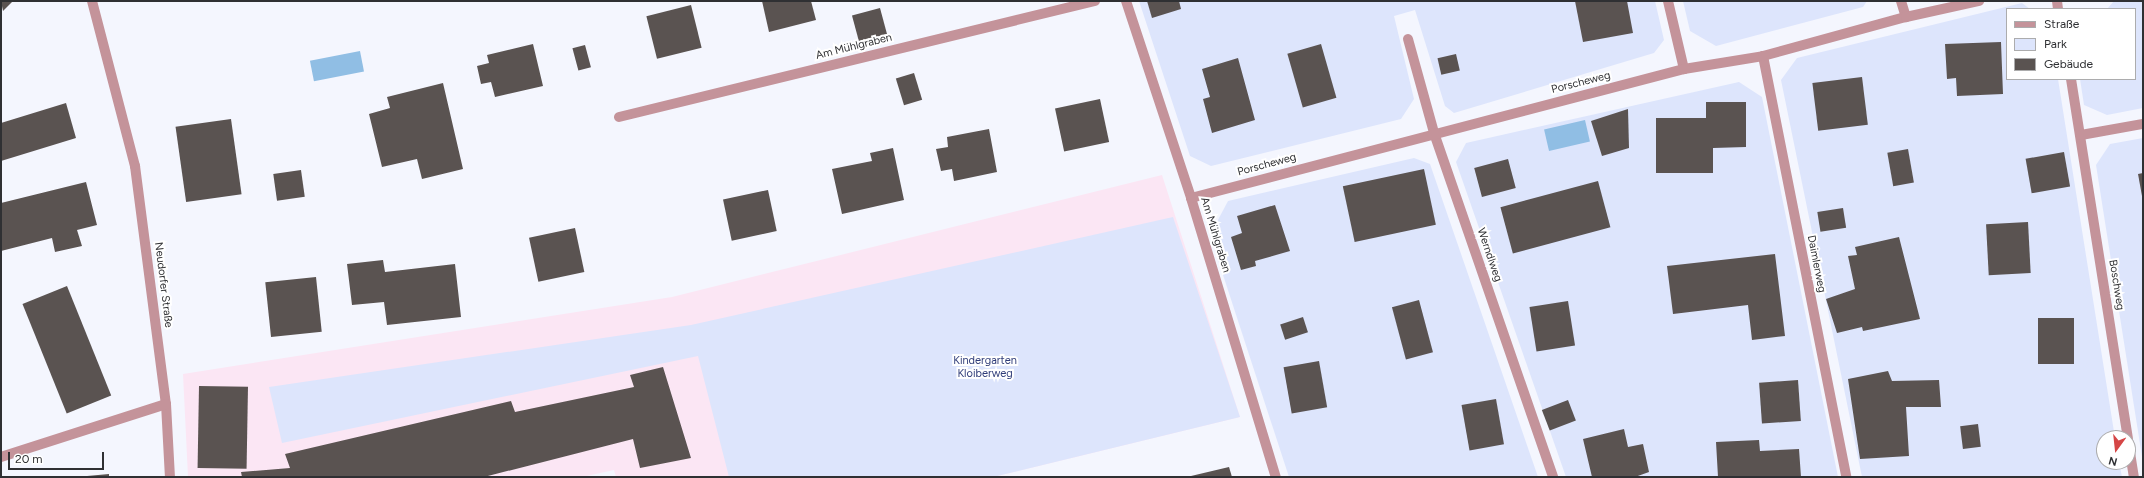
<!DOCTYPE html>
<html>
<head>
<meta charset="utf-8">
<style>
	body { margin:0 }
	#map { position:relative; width:2144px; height:478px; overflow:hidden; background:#f4f6fe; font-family:Figtree,sans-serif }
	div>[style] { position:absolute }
	.education>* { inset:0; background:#fbe6f4 }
	.green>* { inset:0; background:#dde5fc }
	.water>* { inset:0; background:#90bee4; transform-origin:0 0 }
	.building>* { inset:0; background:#5a5351; transform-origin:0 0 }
	.minor>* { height:10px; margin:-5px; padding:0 5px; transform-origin:5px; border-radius:5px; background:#c4939a }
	span { translate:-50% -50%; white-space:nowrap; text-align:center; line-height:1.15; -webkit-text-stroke:4px #fff; paint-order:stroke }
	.street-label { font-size:11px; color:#2f3033 }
	.park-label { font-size:11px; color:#2f3c78 }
	.frame { position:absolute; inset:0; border:2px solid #2f3033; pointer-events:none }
	.legend { position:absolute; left:2006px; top:8px; width:130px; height:72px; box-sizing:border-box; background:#fff; border:1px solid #acacad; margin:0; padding:5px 7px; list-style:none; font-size:12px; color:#2f3033 }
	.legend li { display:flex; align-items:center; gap:8px; height:20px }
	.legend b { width:20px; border:1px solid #acacad }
	.north { position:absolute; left:2096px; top:430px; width:40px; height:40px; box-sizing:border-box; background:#fff; border:1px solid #acacad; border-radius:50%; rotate:195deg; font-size:11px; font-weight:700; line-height:16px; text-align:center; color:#2f3033 }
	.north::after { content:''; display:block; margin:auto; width:14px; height:18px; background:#d54646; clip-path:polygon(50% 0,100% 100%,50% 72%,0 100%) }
	.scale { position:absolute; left:8px; top:452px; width:96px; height:18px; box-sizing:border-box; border:2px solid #2f3033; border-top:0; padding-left:5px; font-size:12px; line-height:14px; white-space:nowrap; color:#2f3033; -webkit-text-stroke:3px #fff; paint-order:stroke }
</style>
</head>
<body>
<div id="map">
	<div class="education">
		<i style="clip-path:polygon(1162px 175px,1240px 417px,993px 477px,616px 477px,614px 470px,582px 477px,188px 477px,183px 374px,672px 297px)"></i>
	</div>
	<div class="green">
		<i style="clip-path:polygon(1139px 1px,1655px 1px,1664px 40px,1654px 53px,1454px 113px,1445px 106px,1415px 10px,1394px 16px,1414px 99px,1401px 119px,1211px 166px,1190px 156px)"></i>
		<i style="clip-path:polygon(1683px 1px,1867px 1px,1863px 7px,1716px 46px,1690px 31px)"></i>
		<i style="clip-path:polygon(2114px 1px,2143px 1px,2143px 108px,2107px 115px,2084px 105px,2080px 79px,2135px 79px,2135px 9px,2107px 9px)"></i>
		<i style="clip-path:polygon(2022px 3px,2030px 9px,2007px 9px,2007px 79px,2058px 79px,2115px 438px,2104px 438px,2104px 462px,2119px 462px,2122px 477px,1862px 477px,1781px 80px,1797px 58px)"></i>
		<i style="clip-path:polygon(1739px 82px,1762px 97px,1838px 477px,1566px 477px,1456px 162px,1466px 143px)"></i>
		<i style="clip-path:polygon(2143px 138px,2143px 463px,2096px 165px,2110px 144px)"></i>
		<i style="clip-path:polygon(1414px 158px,1430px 164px,1538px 477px,1289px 477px,1210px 235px,1228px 201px)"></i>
		<i style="clip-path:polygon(1173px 217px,1240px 417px,993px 477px,729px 477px,698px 356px,282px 443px,269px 387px,691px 325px)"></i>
	</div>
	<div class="water">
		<i style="left:360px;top:51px;width:21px;height:51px;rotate:79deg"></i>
		<i style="left:1585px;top:120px;width:22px;height:42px;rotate:77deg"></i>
	</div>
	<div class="building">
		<i style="clip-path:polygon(1px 1px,13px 1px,3px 11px)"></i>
		<i style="clip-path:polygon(762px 1px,811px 1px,816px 20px,769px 32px)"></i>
		<i style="clip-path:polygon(1147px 1px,1179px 1px,1181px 9px,1152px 18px)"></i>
		<i style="clip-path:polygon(1575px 1px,1627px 1px,1633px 33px,1583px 42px)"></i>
		<i style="left:691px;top:5px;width:44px;height:46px;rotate:76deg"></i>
		<i style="left:880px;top:8px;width:27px;height:29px;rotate:75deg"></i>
		<i style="clip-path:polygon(2001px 42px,2003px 94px,1957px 96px,1956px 78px,1947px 79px,1945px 44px)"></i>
		<i style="clip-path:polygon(533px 44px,543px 86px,495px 97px,491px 82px,481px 84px,477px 66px,489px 63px,487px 55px)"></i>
		<i style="left:1321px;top:44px;width:56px;height:35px;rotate:74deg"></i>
		<i style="left:585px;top:45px;width:23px;height:13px;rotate:75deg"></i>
		<i style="left:1456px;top:54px;width:17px;height:19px;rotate:77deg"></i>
		<i style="clip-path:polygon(1238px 58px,1255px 120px,1212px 133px,1203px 99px,1210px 97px,1202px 69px)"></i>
		<i style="left:914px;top:73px;width:28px;height:19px;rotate:73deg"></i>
		<i style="left:1862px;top:77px;width:48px;height:50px;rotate:83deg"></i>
		<i style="clip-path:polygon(443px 83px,463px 169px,422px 179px,417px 159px,382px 167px,369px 114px,390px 108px,387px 97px)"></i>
		<i style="left:1100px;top:99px;width:44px;height:46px;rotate:78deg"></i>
		<i style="clip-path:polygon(1706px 102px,1746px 102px,1746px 147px,1713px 148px,1713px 173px,1656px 173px,1656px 118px,1706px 118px)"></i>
		<i style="clip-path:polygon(66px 103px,76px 138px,1px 161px,1px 123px)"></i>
		<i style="clip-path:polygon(1628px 109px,1629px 148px,1602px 156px,1591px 121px)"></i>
		<i style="left:231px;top:119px;width:76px;height:56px;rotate:82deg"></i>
		<i style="clip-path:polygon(989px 129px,997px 172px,954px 181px,952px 169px,941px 171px,936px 149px,948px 147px,947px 137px)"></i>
		<i style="clip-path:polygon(893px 148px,904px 200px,842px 214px,832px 169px,872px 161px,870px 153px)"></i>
		<i style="left:1908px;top:149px;width:34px;height:21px;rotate:80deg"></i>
		<i style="left:2064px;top:152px;width:35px;height:39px;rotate:80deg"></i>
		<i style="left:1508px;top:159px;width:30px;height:35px;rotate:75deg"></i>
		<i style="left:1424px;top:169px;width:57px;height:83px;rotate:78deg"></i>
		<i style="left:301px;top:170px;width:27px;height:28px;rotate:82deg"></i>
		<i style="clip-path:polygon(2143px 173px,2143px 195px,2142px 196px,2138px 174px)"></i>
		<i style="left:1598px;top:181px;width:48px;height:101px;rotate:75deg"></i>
		<i style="clip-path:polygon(86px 182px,97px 225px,77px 230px,82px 246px,55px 252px,52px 238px,1px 251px,1px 203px)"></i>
		<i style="left:768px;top:190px;width:42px;height:46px;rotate:78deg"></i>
		<i style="clip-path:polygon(1275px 205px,1290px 251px,1255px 261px,1256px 266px,1241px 270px,1231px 237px,1242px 233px,1237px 216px)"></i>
		<i style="left:1843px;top:208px;width:20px;height:26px;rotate:81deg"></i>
		<i style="left:2028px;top:222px;width:51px;height:42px;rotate:87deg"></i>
		<i style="left:575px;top:228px;width:45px;height:47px;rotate:78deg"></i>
		<i style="clip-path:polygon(1899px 237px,1920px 319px,1863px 331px,1862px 327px,1837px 333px,1826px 299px,1855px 289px,1848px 256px,1857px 255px,1855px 247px)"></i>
		<i style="clip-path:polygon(1775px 254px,1785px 336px,1752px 340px,1748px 305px,1673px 314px,1667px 266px)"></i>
		<i style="clip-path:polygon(383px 260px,385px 272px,455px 264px,461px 317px,387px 325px,384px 302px,352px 305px,347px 264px)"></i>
		<i style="left:316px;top:277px;width:55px;height:51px;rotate:84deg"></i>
		<i style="left:67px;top:286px;width:118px;height:48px;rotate:68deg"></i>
		<i style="left:1419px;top:300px;width:54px;height:28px;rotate:75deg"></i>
		<i style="left:1568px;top:301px;width:45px;height:39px;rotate:81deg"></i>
		<i style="left:1303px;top:317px;width:16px;height:24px;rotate:72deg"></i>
		<i style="left:2038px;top:318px;width:36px;height:46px"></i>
		<i style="left:1319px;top:361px;width:47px;height:36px;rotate:80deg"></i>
		<i style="clip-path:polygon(663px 367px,691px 458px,640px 468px,633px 439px,484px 477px,242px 477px,241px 472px,290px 468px,285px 454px,511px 401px,515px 412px,634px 387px,630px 375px)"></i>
		<i style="clip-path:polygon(1888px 371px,1892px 381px,1939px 380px,1941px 407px,1906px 407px,1909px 456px,1860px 459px,1848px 379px)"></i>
		<i style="left:1798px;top:380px;width:41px;height:39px;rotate:86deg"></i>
		<i style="left:199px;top:386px;width:49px;height:82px;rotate:1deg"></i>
		<i style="left:1496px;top:399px;width:46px;height:35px;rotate:80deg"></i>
		<i style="left:1568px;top:400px;width:22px;height:28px;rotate:69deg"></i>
		<i style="left:1978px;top:424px;width:23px;height:18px;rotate:83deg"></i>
		<i style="clip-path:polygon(1624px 429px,1628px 447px,1643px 444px,1649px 472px,1635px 477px,1592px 477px,1583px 439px)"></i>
		<i style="clip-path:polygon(1759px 440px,1760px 451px,1799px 449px,1801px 477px,1718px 477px,1716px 442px)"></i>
		<i style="clip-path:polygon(1229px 467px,1232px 477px,1191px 477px,1191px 476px)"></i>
		<i style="clip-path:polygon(109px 474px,109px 477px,87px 477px,87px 476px)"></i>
	</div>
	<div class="minor">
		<i style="left:92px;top:1px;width:171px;rotate:75.4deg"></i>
		<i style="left:135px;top:166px;width:240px;rotate:82.6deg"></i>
		<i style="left:166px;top:404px;width:73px;rotate:86.9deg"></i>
		<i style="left:1126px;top:1px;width:207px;rotate:71.7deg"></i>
		<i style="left:1191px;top:198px;width:292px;rotate:73.1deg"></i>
		<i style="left:1668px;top:1px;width:70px;rotate:76.8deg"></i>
		<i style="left:1901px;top:1px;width:17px;rotate:73deg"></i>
		<i style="left:2057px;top:1px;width:8px;rotate:83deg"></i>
		<i style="left:1408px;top:39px;width:98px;rotate:74.5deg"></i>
		<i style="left:1434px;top:133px;width:364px;rotate:70.9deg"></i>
		<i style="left:1763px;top:56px;width:429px;rotate:78.8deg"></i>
		<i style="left:2071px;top:79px;width:363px;rotate:81deg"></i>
		<i style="left:619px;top:117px;width:490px;rotate:-13.7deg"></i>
		<i style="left:2081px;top:135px;width:63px;rotate:-10.1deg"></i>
		<i style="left:1191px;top:198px;width:510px;rotate:-14.66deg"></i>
		<i style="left:1684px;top:69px;width:80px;rotate:-9.3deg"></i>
		<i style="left:1763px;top:56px;width:148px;rotate:-15.3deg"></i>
		<i style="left:1906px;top:17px;width:75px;rotate:-12.4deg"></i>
		<i style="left:2128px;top:440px;width:37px;rotate:81deg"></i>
		<i style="left:1px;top:457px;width:173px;rotate:-17.8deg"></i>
	</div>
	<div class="street-label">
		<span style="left:854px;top:47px;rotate:-14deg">Am Mühlgraben</span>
		<span style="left:1581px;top:83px;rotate:-14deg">Porscheweg</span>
		<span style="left:1267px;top:165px;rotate:-15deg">Porscheweg</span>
		<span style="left:1215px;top:235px;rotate:73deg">Am Mühlgraben</span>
		<span style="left:1489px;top:255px;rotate:71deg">Werndlweg</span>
		<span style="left:1816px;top:264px;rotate:79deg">Daimlerweg</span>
		<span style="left:163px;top:285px;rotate:83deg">Neudorfer Straße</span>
		<span style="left:2116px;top:285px;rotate:81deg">Boschweg</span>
	</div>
	<div class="park-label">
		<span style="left:985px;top:368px">Kindergarten<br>Kloiberweg</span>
	</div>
	<div class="frame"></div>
	<ul class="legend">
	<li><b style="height:5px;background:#c4939a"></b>Straße</li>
	<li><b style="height:11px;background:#dde5fc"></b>Park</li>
	<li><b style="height:11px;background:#5a5351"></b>Gebäude</li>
	</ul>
	<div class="north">N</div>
	<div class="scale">20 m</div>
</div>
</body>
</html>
